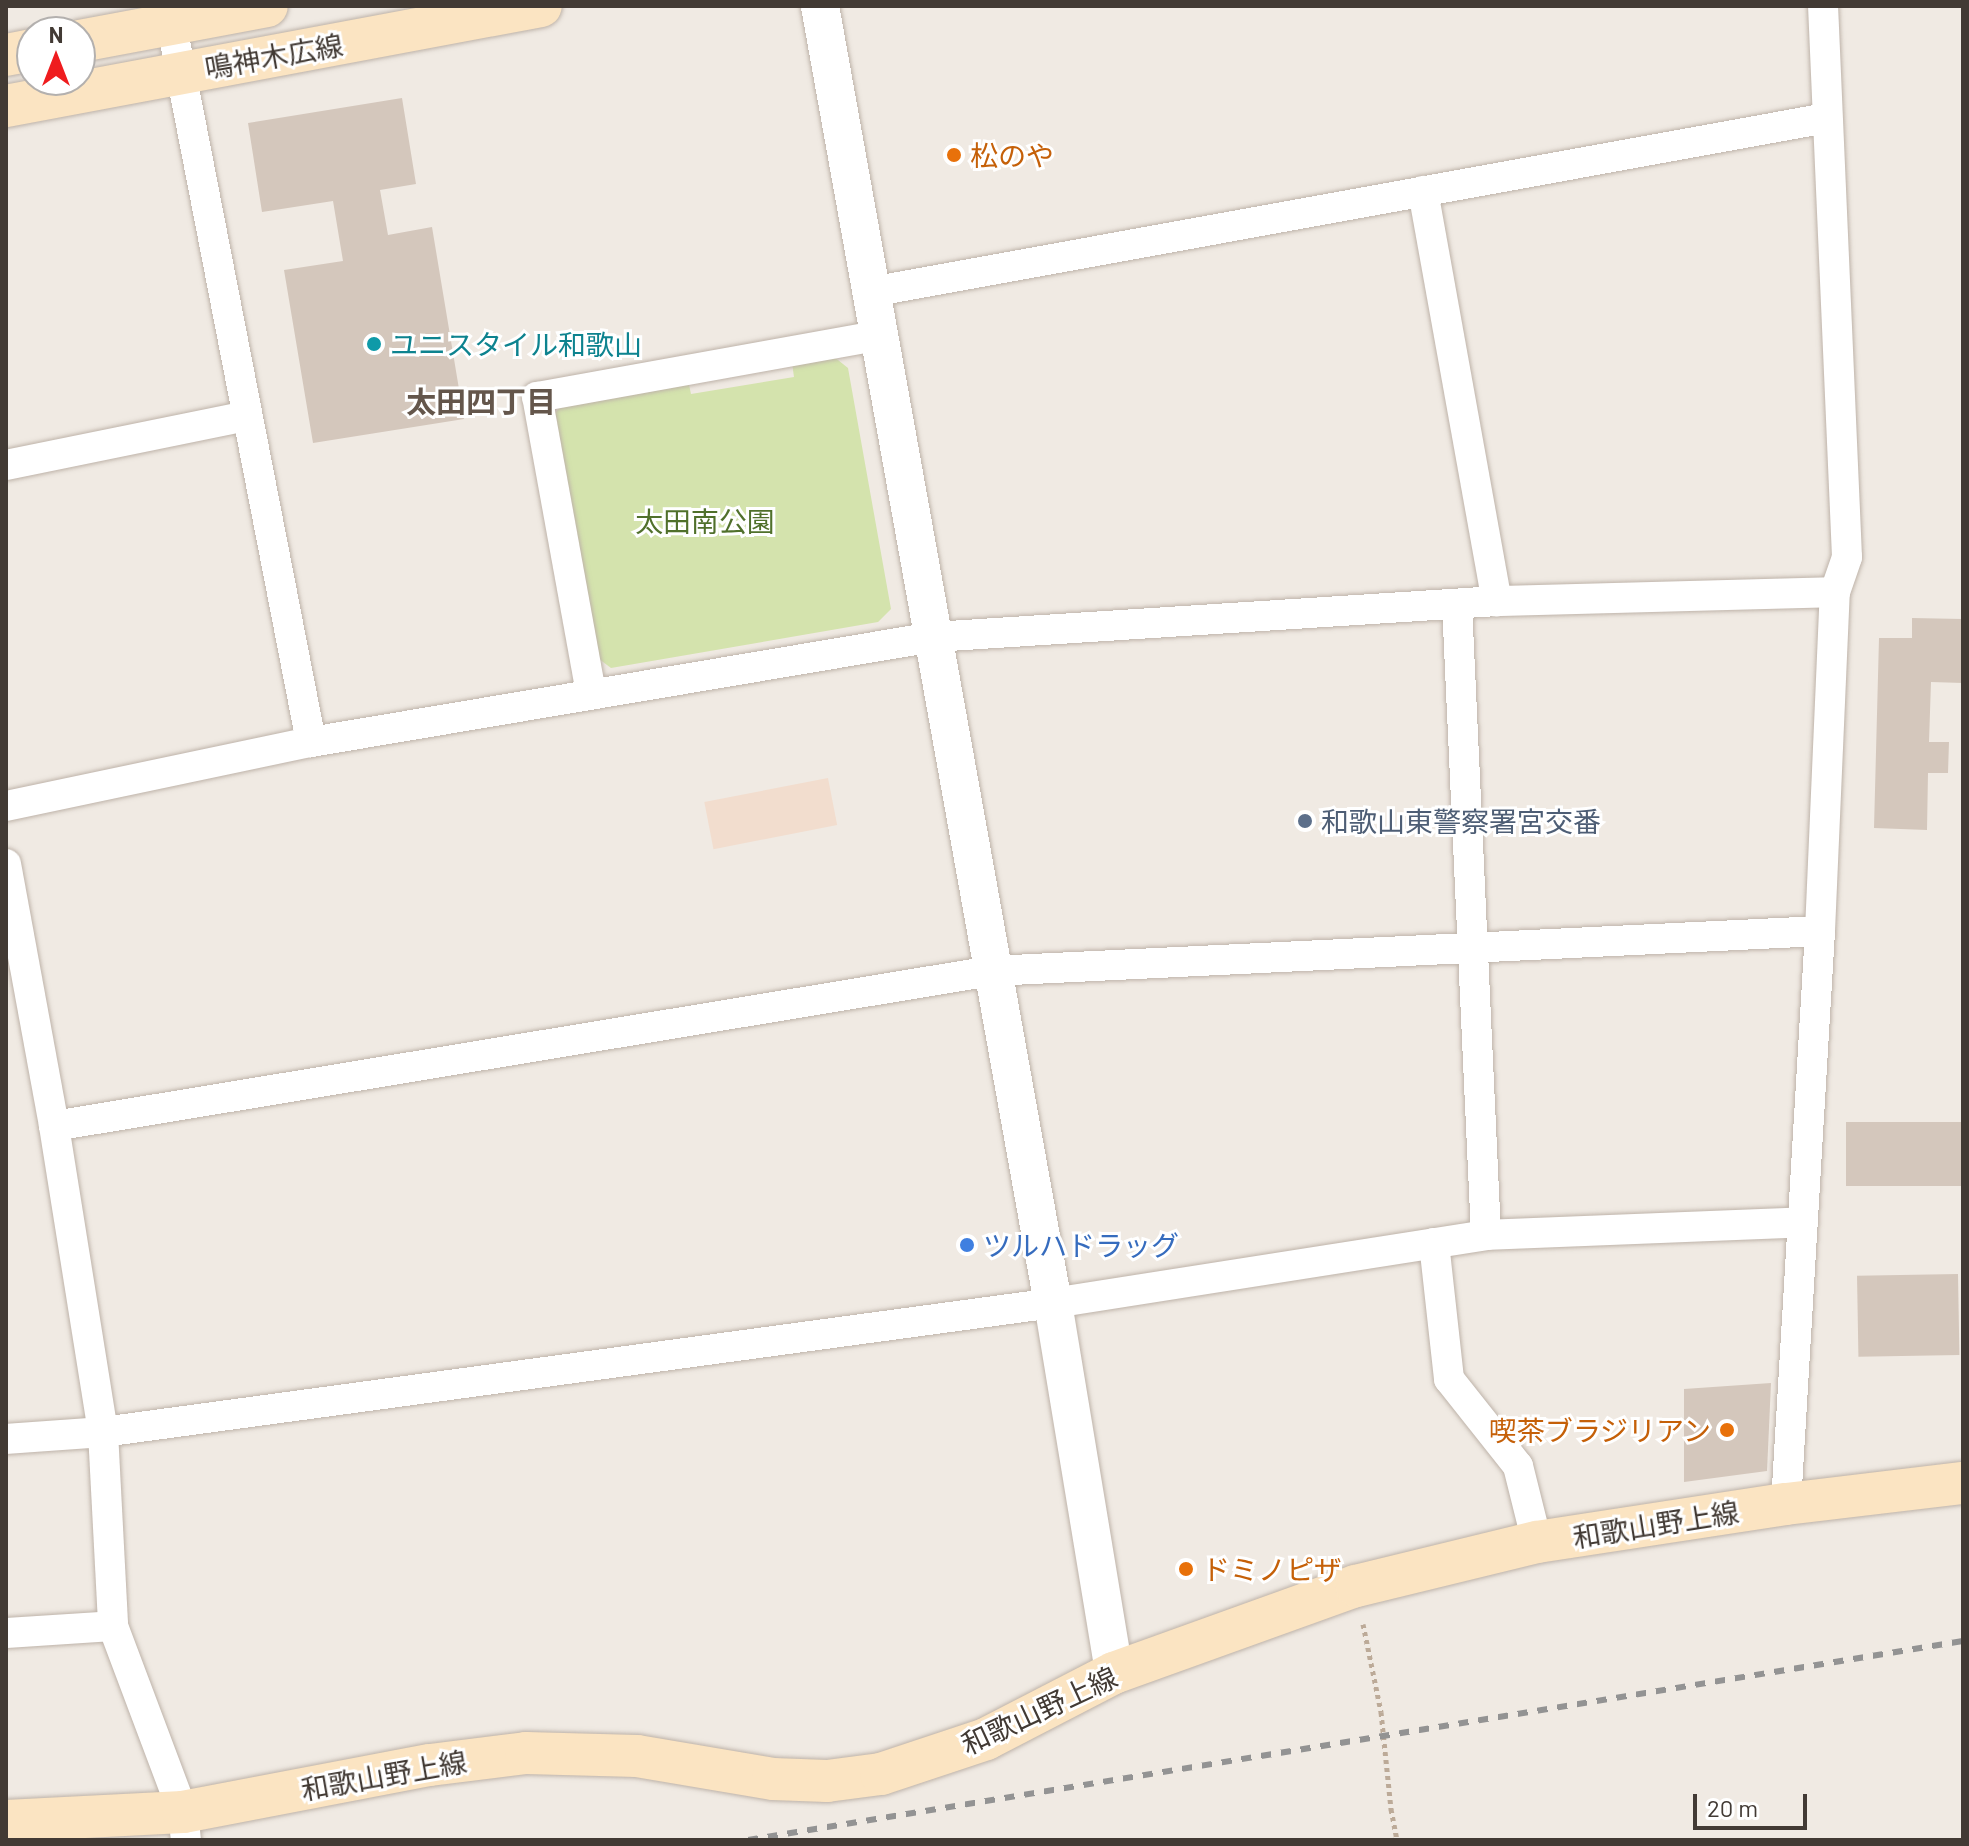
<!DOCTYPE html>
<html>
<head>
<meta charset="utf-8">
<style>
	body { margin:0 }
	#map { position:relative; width:1969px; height:1846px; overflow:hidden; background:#f0eae3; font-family:Barlow,"Noto Sans JP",sans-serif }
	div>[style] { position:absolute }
	.commercial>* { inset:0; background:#f2ddce; transform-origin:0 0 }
	.green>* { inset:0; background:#d4e3ad }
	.building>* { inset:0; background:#d4c7bc; transform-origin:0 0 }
	.path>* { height:5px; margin-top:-2.5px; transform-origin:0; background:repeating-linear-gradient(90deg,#bcaa98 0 4px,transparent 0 8px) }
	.roads { filter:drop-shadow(0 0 2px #beb3a9) drop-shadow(0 0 2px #beb3a9) }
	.minor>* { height:30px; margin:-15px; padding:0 15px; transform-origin:15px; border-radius:15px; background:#fff }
	.tertiary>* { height:38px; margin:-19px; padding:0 19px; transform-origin:19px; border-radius:19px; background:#fff }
	.secondary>* { height:42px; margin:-21px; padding:0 21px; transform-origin:21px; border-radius:21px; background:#fbe4c2 }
	.rail>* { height:6px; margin-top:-3px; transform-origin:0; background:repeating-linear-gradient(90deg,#939393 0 10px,transparent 0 20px) }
	.dots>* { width:22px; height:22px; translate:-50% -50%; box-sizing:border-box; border:4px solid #fff; border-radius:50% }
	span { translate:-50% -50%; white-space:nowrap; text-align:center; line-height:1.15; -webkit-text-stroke:6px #fff; paint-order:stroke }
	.street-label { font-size:28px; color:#423a34 }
	.food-label { font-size:28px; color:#c56008 }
	.left { translate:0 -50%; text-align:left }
	.right { translate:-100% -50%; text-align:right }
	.culture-label { font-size:28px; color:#0d838f }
	.park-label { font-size:28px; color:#50702b }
	.service-label { font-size:28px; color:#4e5e75 }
	.shop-label { font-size:28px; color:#366cbe }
	.neighbourhood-label { font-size:30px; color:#64564b; font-weight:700 }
	.frame { position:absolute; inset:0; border:8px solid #423a34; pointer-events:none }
	.north { position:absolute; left:16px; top:16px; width:80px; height:80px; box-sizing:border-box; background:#fff; border:2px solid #b3b0ae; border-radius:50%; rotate:0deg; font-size:22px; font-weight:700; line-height:32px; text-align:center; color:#423a34 }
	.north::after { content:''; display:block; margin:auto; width:28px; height:36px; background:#ef1c1e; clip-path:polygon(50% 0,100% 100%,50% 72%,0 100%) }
	.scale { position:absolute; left:1693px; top:1794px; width:114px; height:36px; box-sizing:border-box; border:4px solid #423a34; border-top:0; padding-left:10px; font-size:24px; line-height:28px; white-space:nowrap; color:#423a34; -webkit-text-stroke:6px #fff; paint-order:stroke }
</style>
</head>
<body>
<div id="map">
	<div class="commercial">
		<i style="left:828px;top:778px;width:48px;height:126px;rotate:79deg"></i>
	</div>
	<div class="green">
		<i style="clip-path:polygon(833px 356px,848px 368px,891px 609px,878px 622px,611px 668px,595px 656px,552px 416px,569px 398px,688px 380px,691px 394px,794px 377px,792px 363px)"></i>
	</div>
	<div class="building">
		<i style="clip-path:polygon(402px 98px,416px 184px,380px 190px,388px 235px,432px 227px,464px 419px,313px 443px,284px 270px,343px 261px,333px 201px,262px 212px,248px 123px)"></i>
		<i style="clip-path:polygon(1912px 618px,1963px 619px,1963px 683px,1931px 682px,1929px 742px,1949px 742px,1948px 773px,1928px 773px,1927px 830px,1874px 828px,1879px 638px,1912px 638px)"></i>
		<i style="left:1963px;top:1122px;width:64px;height:117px;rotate:90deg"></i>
		<i style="left:1958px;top:1274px;width:81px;height:101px;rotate:89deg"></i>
		<i style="clip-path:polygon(1771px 1383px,1767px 1471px,1684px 1482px,1684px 1389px)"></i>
	</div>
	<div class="path">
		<i style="left:1363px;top:1624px;width:90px;rotate:78.4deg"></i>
		<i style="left:1381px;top:1712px;width:98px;rotate:84.1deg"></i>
		<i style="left:1391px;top:1809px;width:32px;rotate:79deg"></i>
	</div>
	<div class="roads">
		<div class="minor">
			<i style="left:168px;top:6px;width:750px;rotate:79deg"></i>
			<i style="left:1423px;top:191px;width:417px;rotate:79.8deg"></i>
			<i style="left:871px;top:292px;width:972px;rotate:-10.32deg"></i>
			<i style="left:6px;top:465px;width:245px;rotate:-11.5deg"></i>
			<i style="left:1457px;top:604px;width:632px;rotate:87.37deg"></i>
			<i style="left:591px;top:693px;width:301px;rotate:-100.3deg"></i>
			<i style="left:537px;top:397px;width:345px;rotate:-10.2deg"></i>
			<i style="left:6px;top:806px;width:312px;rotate:-11.9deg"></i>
			<i style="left:311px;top:742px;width:631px;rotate:-9.58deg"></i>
			<i style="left:933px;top:637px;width:565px;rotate:-3.65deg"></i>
			<i style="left:1497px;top:601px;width:338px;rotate:-1.5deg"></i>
			<i style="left:6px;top:864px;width:266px;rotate:79.6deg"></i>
			<i style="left:54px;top:1126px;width:310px;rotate:80.9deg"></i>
			<i style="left:103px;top:1432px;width:194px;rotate:87deg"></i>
			<i style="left:113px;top:1626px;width:199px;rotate:69.4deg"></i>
			<i style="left:183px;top:1812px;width:28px;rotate:84deg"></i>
			<i style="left:54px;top:1126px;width:950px;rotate:-9.39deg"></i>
			<i style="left:991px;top:971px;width:830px;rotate:-2.76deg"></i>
			<i style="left:1434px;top:1243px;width:137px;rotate:83.7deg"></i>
			<i style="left:1449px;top:1379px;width:111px;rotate:51.6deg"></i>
			<i style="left:1518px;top:1466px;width:78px;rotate:76deg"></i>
			<i style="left:6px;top:1439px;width:97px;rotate:-4.1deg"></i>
			<i style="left:103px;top:1432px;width:959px;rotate:-7.73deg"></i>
			<i style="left:1053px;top:1303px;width:438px;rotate:-8.9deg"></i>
			<i style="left:1486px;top:1235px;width:317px;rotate:-2.3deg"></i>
			<i style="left:1786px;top:1504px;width:574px;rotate:-86.6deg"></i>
			<i style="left:1820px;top:931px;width:339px;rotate:-87.5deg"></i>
			<i style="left:1835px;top:592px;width:37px;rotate:-71deg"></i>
			<i style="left:1847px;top:557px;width:552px;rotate:-92.49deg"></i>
			<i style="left:6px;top:1633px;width:107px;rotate:-3.7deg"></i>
		</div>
		<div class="tertiary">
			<i style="left:820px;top:6px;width:1318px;rotate:79.82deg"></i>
			<i style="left:1053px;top:1303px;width:375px;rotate:80.6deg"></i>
		</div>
		<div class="secondary">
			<i style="left:80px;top:41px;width:190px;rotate:-10.6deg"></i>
			<i style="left:6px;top:55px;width:26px;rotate:-11deg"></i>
			<i style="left:6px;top:106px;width:544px;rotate:-10.59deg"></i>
			<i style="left:6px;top:1821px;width:177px;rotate:-2.9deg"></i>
			<i style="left:183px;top:1812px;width:251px;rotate:-10.8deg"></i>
			<i style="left:430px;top:1765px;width:97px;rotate:-7.1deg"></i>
			<i style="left:526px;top:1753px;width:111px;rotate:1.5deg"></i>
			<i style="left:637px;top:1756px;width:138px;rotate:9.6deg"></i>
			<i style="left:773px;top:1779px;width:54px;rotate:2.1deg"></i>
			<i style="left:827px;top:1781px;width:54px;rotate:-7.4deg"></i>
			<i style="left:881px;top:1774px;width:111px;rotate:-18.4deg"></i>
			<i style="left:986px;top:1739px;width:144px;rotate:-27.3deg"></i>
			<i style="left:1114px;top:1673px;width:257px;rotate:-19.8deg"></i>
			<i style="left:1356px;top:1586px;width:186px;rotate:-13.7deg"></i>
			<i style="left:1537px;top:1542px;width:252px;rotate:-8.7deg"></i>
			<i style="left:1786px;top:1504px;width:178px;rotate:-6.8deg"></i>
		</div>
	</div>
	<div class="rail">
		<i style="left:748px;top:1840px;width:1231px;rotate:-9.3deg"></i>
	</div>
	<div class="dots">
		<i style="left:954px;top:155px;background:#e8710a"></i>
		<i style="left:374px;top:344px;background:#0f9aa8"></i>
		<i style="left:1305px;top:821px;background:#5c6f8a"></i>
		<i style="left:967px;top:1245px;background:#3f7fe0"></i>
		<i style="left:1727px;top:1430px;background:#e8710a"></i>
		<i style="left:1186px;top:1569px;background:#e8710a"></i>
	</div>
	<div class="street-label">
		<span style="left:274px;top:56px;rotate:-10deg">鳴神木広線</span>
		<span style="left:1656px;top:1524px;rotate:-9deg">和歌山野上線</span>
		<span style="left:1039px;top:1710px;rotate:-25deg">和歌山野上線</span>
		<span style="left:384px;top:1775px;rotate:-10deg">和歌山野上線</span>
	</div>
	<div class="food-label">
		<span class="left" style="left:970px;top:155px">松のや</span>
		<span class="right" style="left:1711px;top:1430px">喫茶ブラジリアン</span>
		<span class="left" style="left:1202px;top:1569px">ドミノピザ</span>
	</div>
	<div class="culture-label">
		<span class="left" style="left:390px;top:344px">ユニスタイル和歌山</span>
	</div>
	<div class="park-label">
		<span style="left:705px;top:521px">太田南公園</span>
	</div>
	<div class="service-label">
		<span class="left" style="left:1321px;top:821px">和歌山東警察署宮交番</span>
	</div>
	<div class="shop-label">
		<span class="left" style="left:983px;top:1245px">ツルハドラッグ</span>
	</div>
	<div class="neighbourhood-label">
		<span style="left:481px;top:401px">太田四丁目</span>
	</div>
	<div class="frame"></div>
	<div class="north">N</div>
	<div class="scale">20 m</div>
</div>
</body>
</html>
